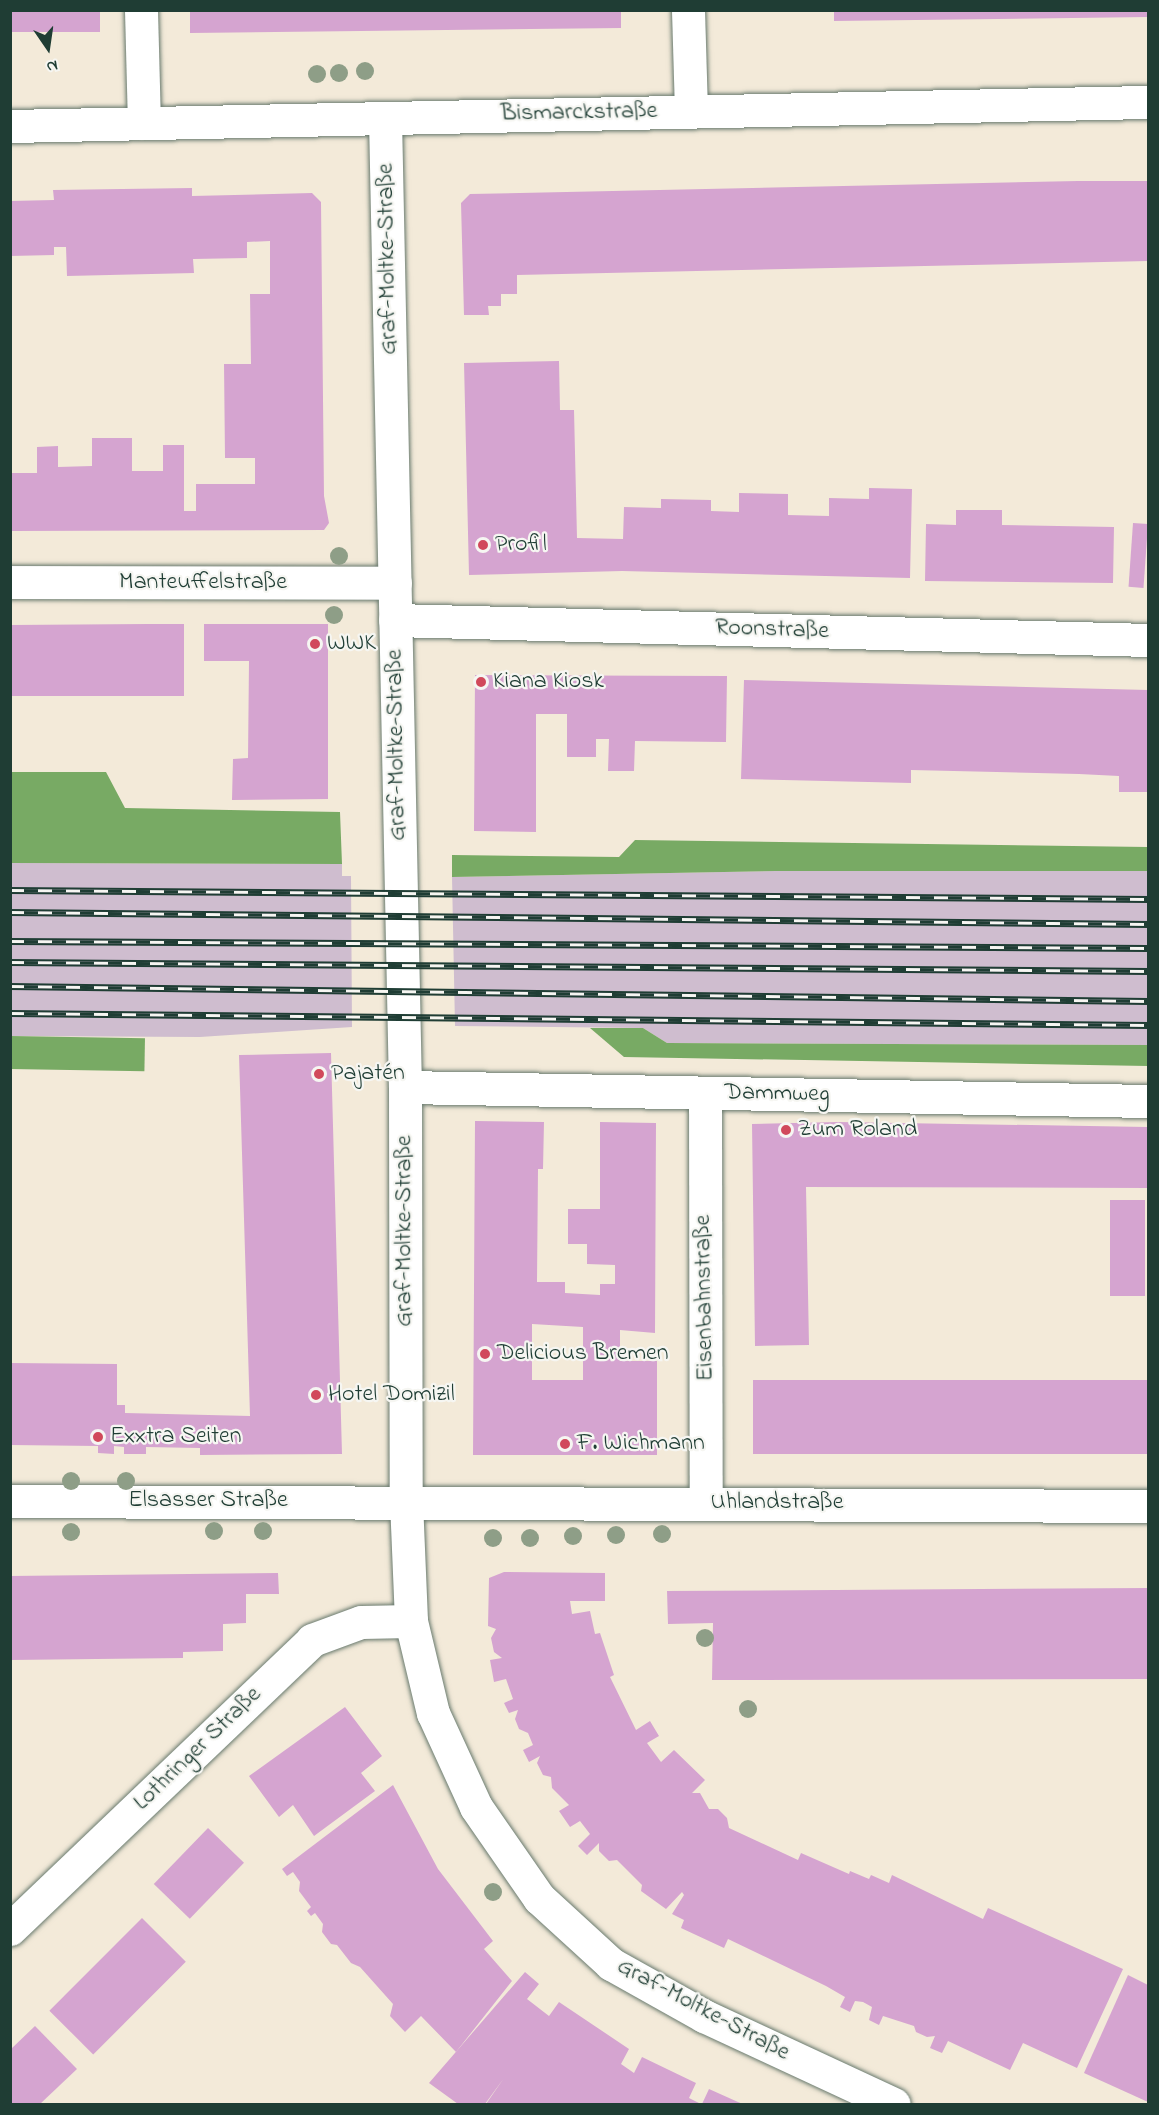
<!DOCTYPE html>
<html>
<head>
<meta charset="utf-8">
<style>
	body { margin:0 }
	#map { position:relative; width:1159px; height:2115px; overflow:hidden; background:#f3ead9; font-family:"Indie Flower",sans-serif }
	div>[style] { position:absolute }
	.industrial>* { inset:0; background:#cfbdcf }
	.forest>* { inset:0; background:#78aa64; transform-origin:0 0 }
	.building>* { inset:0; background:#d5a4d0; transform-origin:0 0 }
	.roads { filter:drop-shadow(0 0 2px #697a6e) drop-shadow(0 0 2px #697a6e) }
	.minor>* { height:33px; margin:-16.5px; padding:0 16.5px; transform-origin:16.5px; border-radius:16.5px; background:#fff }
	.major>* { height:33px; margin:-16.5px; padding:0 16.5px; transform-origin:16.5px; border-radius:16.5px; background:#fff }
	.rail>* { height:7px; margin-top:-3.5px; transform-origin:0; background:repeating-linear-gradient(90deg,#f6f6f2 0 14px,#1f3d34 0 28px); box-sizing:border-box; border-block:2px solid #1f3d34 }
	.trees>* { width:18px; height:18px; margin:-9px; border-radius:50%; background:#8e9e87 }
	.dots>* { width:16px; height:16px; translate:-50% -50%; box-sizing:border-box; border:3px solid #f6f6f2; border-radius:50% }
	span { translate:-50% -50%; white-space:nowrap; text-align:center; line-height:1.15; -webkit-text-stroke:4.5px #f6f6f2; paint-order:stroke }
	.street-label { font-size:24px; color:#1f3d34 }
	.poi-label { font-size:24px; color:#1f3d34 }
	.left { translate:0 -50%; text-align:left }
	.frame { position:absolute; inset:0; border:12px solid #1f3d34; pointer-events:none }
	.north { position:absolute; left:18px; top:18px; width:60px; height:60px; -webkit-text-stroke:4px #f6f6f2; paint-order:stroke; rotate:167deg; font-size:16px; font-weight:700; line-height:24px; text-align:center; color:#1f3d34 }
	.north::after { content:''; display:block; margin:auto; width:21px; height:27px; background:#1f3d34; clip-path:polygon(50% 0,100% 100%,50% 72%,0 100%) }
</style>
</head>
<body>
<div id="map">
	<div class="industrial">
		<i style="clip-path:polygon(11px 863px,342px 864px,342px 876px,351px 876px,352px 1027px,200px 1037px,11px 1036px)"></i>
		<i style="clip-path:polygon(776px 871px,1148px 871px,1148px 1045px,667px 1043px,643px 1028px,455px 1026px,452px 877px)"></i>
	</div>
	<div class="forest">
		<i style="clip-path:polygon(11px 772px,106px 772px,125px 808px,340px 812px,342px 864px,11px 863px)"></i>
		<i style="clip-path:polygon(635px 840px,1148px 847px,1148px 871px,776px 871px,452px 877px,452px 855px,619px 857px)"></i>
		<i style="clip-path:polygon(590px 1028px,643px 1028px,667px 1043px,1148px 1045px,1148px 1066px,624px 1057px)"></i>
		<i style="left:11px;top:1036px;width:134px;height:33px;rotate:1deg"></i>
	</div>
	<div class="building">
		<i style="left:10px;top:10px;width:90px;height:22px"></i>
		<i style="clip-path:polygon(190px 10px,621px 10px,621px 28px,190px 33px)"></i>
		<i style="clip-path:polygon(834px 10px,1148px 10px,1148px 17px,834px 21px)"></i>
		<i style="clip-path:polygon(1078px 181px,1148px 181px,1148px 261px,517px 275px,517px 294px,501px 294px,501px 306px,488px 306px,489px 315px,464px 315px,461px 203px,470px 194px)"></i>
		<i style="clip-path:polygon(192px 188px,192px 196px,312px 193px,321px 202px,324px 496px,329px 523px,324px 530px,10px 531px,10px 473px,37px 473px,37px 447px,58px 446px,58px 467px,92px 466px,92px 438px,132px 438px,132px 471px,163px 471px,163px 445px,184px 445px,184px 511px,196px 511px,196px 484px,255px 484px,255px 458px,225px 458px,224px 364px,251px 364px,250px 294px,270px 294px,270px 241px,247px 242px,247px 258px,193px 259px,194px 273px,67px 276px,66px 247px,54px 247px,54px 255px,10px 256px,10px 201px,54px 200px,53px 190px)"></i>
		<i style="clip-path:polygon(559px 361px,560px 410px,574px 410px,577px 538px,623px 539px,624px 507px,661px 508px,661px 499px,711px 500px,711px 511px,739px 512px,739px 493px,788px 494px,788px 515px,829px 516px,829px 498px,869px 499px,869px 488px,912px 489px,910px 578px,622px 571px,469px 575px,464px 363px)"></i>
		<i style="clip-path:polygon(956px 510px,1002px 510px,1002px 525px,1114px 527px,1113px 583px,925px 581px,926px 524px,956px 525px)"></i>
		<i style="left:1133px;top:523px;width:15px;height:64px;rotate:4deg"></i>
		<i style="clip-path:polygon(147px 624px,184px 624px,184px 696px,10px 696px,10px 625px)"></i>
		<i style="clip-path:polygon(204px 624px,328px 624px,328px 799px,232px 800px,233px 759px,248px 758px,249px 661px,204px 661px)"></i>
		<i style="clip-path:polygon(475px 675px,727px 676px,726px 742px,635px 741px,634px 771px,608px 771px,609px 739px,596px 739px,596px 757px,567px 757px,567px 714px,536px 714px,536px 832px,474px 831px)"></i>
		<i style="clip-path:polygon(744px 680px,1148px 690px,1148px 792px,1119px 792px,1119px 776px,1079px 774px,911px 770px,911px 783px,741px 779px)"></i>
		<i style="clip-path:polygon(331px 1053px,342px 1454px,200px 1455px,200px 1448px,146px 1447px,146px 1454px,124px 1454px,124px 1447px,114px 1446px,114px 1454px,98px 1453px,98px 1446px,10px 1445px,10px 1363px,117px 1364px,117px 1405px,125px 1405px,125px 1413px,250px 1416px,239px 1055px)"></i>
		<i style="clip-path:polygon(evenodd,475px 1121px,544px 1122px,543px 1169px,538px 1169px,537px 1282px,565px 1282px,565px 1293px,600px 1295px,600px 1284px,615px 1284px,615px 1265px,587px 1264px,587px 1244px,568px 1244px,568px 1209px,600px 1209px,600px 1122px,656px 1123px,655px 1333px,620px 1330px,620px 1361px,657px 1361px,657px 1455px,473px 1455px,475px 1121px,532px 1324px,583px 1327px,583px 1380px,532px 1380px,532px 1324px)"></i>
		<i style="clip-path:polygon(838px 1122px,1148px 1127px,1148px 1188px,806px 1187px,809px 1345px,755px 1346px,752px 1124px)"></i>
		<i style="left:1110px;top:1200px;width:35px;height:96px"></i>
		<i style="left:1148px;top:1380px;width:74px;height:395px;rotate:90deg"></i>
		<i style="clip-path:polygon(504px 1572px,605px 1573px,605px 1601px,570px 1601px,572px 1614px,590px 1611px,595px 1634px,600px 1633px,614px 1675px,610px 1677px,636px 1730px,650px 1721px,659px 1736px,647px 1743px,661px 1762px,674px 1750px,705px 1780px,692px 1793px,700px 1793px,709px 1809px,718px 1809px,727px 1818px,729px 1828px,798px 1860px,801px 1853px,849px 1874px,850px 1871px,869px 1879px,871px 1875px,889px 1883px,892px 1875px,983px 1919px,988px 1908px,1123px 1969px,1077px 2068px,1023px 2043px,1010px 2070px,948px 2041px,942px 2053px,930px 2048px,935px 2036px,927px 2037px,916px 2032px,914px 2026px,883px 2016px,879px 2025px,869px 2020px,872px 2007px,863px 2002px,855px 2001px,850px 2012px,840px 2007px,845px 1997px,826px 1986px,728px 1939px,724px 1948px,681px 1928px,684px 1920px,672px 1914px,684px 1895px,682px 1892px,666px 1909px,641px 1891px,642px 1885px,617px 1860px,609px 1861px,599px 1851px,599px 1843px,587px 1855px,578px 1846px,590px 1834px,580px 1821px,570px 1827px,559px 1811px,569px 1805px,552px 1788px,551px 1777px,543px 1775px,537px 1763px,540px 1756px,529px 1762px,523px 1750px,533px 1745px,528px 1733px,519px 1729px,515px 1719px,518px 1710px,509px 1713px,504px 1703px,513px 1699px,506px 1679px,494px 1682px,490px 1660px,502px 1658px,494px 1652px,491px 1638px,496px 1629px,488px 1626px,489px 1578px)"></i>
		<i style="clip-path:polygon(278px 1573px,279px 1594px,246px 1594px,246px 1623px,223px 1624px,223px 1651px,183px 1652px,183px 1658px,10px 1660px,10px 1576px)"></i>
		<i style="clip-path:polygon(1148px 1588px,1148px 1679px,712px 1680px,713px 1623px,668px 1624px,667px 1591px)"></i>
		<i style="clip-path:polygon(345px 1707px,382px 1756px,361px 1773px,375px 1791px,314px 1836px,293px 1805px,279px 1817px,249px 1776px)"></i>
		<i style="clip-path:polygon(393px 1785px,438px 1869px,493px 1941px,484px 1949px,512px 1981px,456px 2052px,421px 2016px,405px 2032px,390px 2016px,393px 2004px,360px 1967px,351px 1963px,337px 1945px,331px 1944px,322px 1932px,323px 1924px,315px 1913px,311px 1916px,307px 1911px,311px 1907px,299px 1891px,300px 1882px,293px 1872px,287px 1876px,282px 1869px)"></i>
		<i style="left:208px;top:1828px;width:50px;height:78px;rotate:44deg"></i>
		<i style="left:142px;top:1918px;width:62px;height:131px;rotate:45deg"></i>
		<i style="clip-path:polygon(525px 1972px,539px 1984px,527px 1999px,549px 2016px,559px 2002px,629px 2049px,621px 2064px,634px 2073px,642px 2057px,696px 2083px,689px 2098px,701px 2104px,486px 2104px,504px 2078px,485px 2104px,458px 2104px,429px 2083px)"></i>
		<i style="clip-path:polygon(1128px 1975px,1148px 1985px,1148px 2102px,1084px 2073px)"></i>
		<i style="clip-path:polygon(35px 2026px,77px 2069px,40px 2104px,10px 2104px,10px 2050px)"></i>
		<i style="clip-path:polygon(709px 2089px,738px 2102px,743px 2104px,702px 2104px)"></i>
	</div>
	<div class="roads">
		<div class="minor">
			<i style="left:141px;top:10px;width:113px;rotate:88.5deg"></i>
			<i style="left:688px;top:10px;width:101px;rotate:88.3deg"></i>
			<i style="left:10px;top:582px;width:385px;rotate:0.1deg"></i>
			<i style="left:395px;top:620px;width:753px;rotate:1.52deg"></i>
			<i style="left:405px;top:1087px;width:743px;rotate:1.08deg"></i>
			<i style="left:705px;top:1093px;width:410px;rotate:89.9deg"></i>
			<i style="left:10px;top:1501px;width:1138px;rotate:0.25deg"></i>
			<i style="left:10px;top:1929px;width:418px;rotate:-43.7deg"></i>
			<i style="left:312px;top:1640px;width:52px;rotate:-20.2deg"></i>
			<i style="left:361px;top:1622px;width:50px;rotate:-1.1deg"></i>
		</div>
		<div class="major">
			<i style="left:385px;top:118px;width:969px;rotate:88.82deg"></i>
			<i style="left:405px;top:1087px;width:414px;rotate:89.9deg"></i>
			<i style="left:406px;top:1501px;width:120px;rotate:87.6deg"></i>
			<i style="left:411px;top:1621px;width:95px;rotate:76.6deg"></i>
			<i style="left:433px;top:1713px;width:103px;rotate:65.4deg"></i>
			<i style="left:476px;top:1807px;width:111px;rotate:55.3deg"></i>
			<i style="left:539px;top:1898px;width:98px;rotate:42.5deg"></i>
			<i style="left:611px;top:1964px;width:107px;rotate:29.2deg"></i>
			<i style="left:704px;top:2016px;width:209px;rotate:24.9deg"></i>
			<i style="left:10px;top:126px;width:1138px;rotate:-1.21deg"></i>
		</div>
	</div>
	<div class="rail">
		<i style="left:10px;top:890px;width:1138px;rotate:0.45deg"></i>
		<i style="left:10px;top:912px;width:1138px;rotate:0.6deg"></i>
		<i style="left:10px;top:941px;width:1138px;rotate:0.35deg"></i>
		<i style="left:10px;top:962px;width:1138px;rotate:0.45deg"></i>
		<i style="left:10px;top:986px;width:1138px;rotate:0.76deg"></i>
		<i style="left:10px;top:1013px;width:1138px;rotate:0.6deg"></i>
	</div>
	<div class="trees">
		<i style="left:365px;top:71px"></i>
		<i style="left:339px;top:73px"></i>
		<i style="left:317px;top:74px"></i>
		<i style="left:339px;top:556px"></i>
		<i style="left:334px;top:615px"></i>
		<i style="left:71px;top:1481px"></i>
		<i style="left:126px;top:1481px"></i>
		<i style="left:214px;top:1531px"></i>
		<i style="left:263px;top:1531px"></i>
		<i style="left:71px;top:1532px"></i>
		<i style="left:662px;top:1534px"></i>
		<i style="left:616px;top:1535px"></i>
		<i style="left:573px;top:1536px"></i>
		<i style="left:493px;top:1538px"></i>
		<i style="left:530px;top:1538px"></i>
		<i style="left:705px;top:1638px"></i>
		<i style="left:748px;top:1709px"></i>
		<i style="left:493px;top:1892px"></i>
	</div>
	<div class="dots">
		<i style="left:483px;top:545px;background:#d1495b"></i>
		<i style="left:315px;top:644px;background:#d1495b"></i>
		<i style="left:481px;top:682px;background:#d1495b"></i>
		<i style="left:319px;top:1074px;background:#d1495b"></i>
		<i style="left:786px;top:1130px;background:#d1495b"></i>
		<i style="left:485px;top:1354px;background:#d1495b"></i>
		<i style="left:316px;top:1395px;background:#d1495b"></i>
		<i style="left:98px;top:1437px;background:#d1495b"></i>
		<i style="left:565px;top:1444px;background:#d1495b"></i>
	</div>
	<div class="street-label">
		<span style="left:579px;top:113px;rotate:-1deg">Bismarckstraße</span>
		<span style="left:388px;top:259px;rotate:-91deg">Graf-Moltke-Straße</span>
		<span style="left:203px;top:583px">Manteuffelstraße</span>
		<span style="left:772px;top:630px;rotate:2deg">Roonstraße</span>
		<span style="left:397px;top:745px;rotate:-91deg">Graf-Moltke-Straße</span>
		<span style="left:777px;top:1094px;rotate:1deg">Dammweg</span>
		<span style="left:405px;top:1231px;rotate:-90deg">Graf-Moltke-Straße</span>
		<span style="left:705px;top:1298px;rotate:-91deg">Eisenbahnstraße</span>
		<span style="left:208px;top:1501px">Elsasser Straße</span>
		<span style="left:777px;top:1503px">Uhlandstraße</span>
		<span style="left:198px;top:1749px;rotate:-44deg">Lothringer Straße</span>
		<span style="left:703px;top:2010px;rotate:28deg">Graf-Moltke-Straße</span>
	</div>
	<div class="poi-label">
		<span class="left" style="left:495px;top:545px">Profil</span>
		<span class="left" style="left:327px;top:644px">WWK</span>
		<span class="left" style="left:493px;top:682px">Kiana Kiosk</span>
		<span class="left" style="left:331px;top:1074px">Pajatén</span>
		<span class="left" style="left:798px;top:1130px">Zum Roland</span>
		<span class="left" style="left:497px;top:1354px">Delicious Bremen</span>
		<span class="left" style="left:328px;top:1395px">Hotel Domizil</span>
		<span class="left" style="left:110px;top:1437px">Exxtra Seiten</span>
		<span class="left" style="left:577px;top:1444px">F. Wichmann</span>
	</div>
	<div class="frame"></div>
	<div class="north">N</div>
</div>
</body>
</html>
